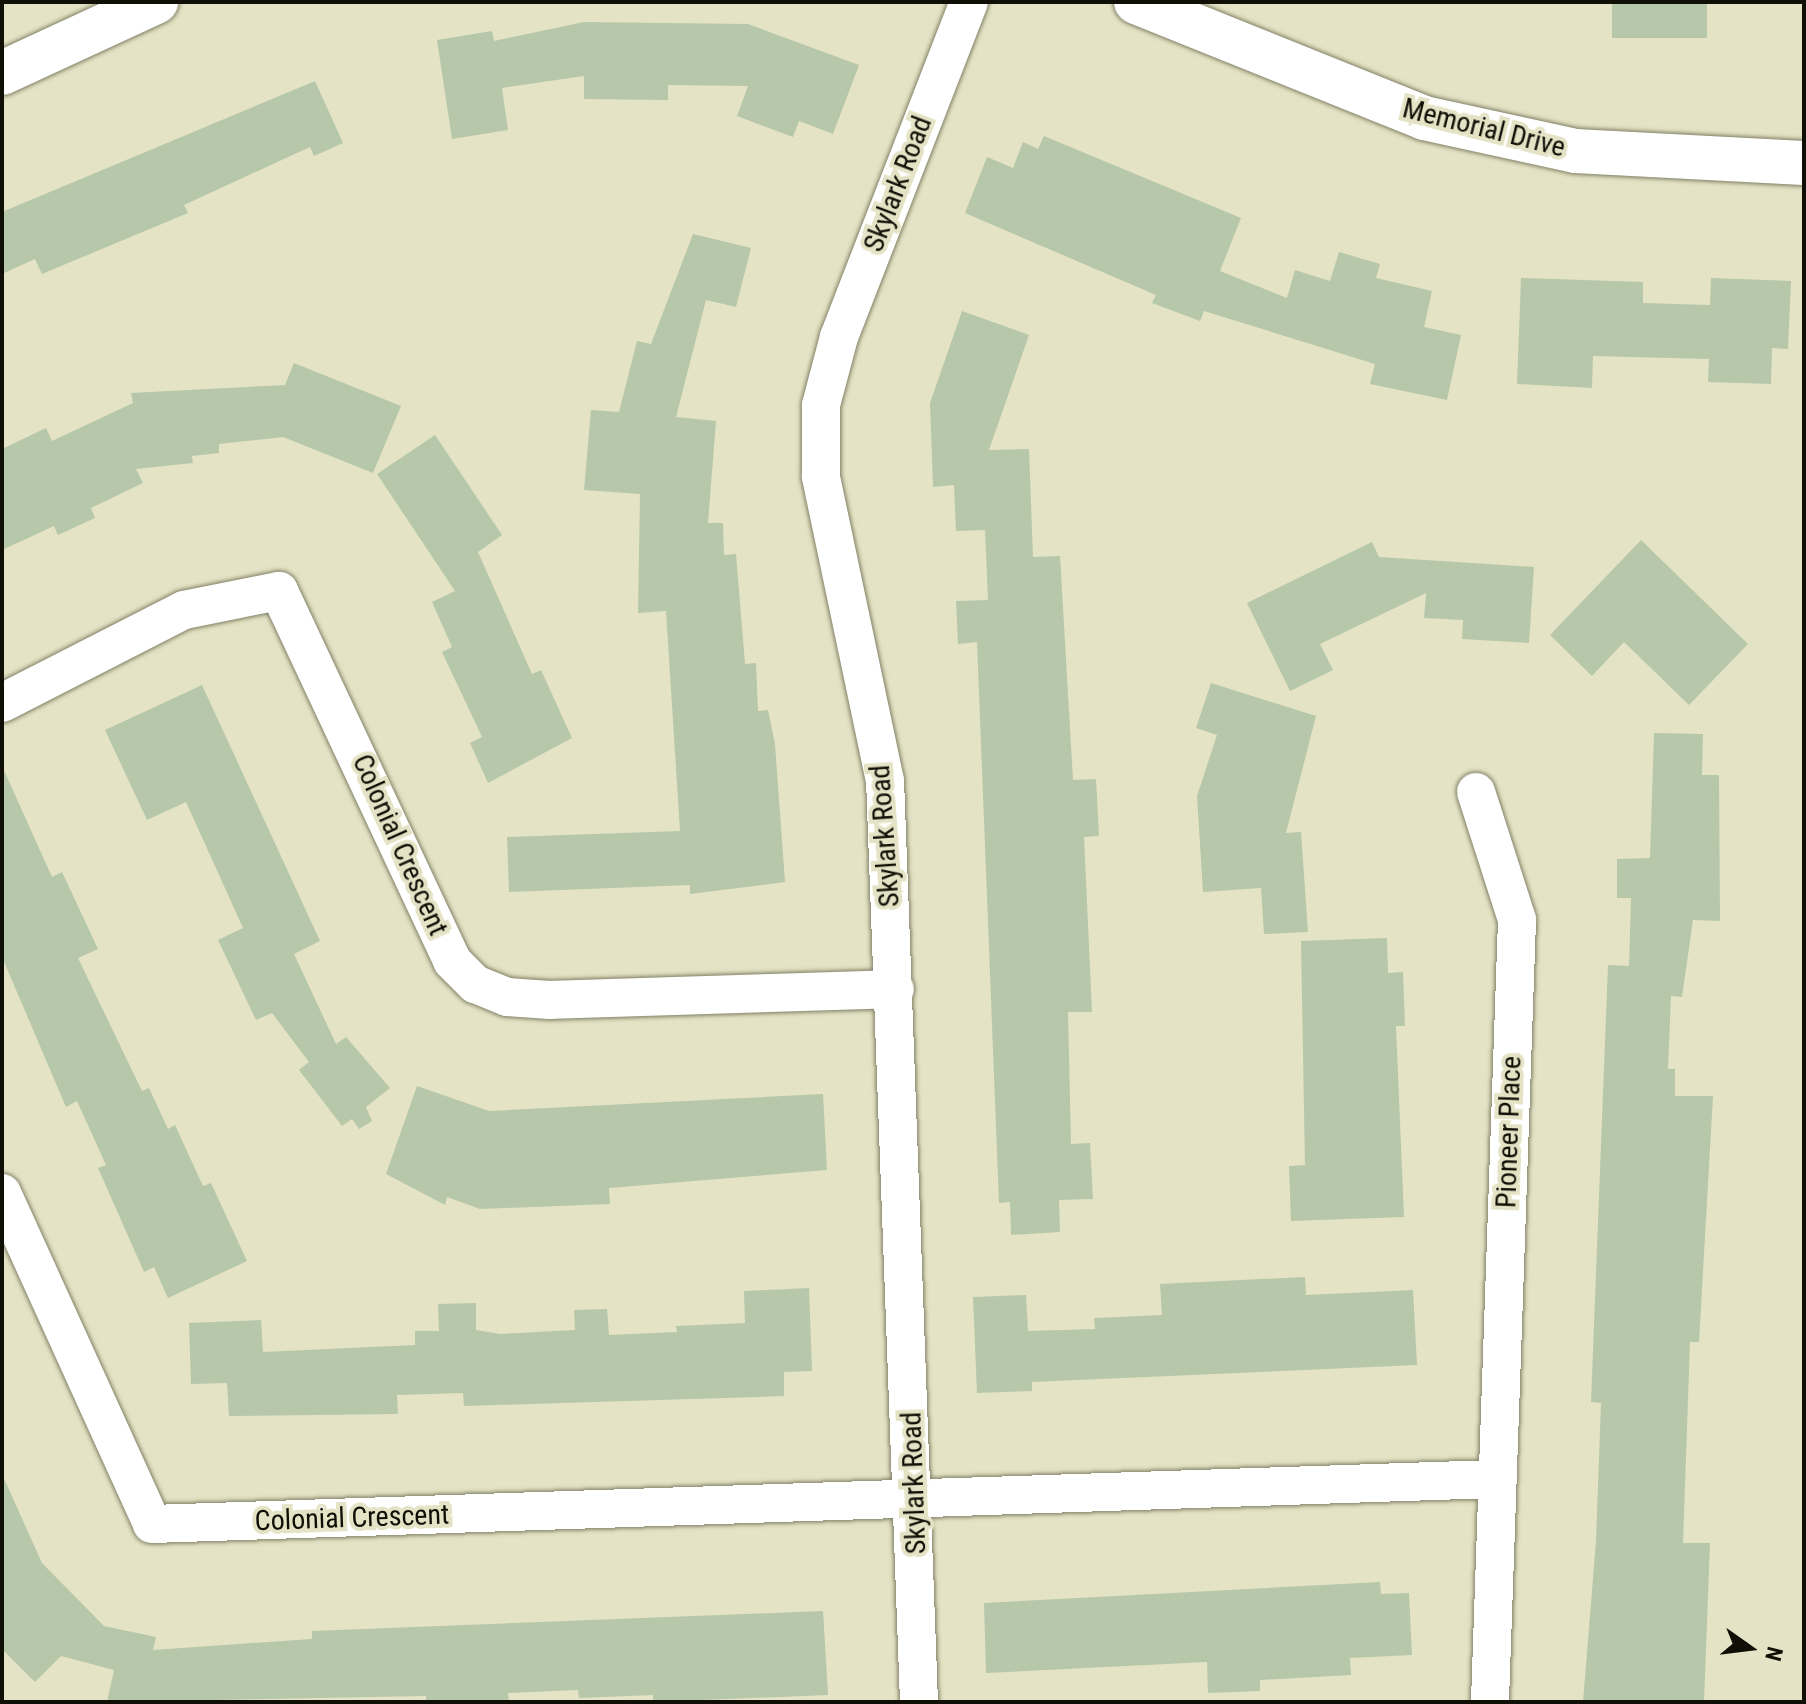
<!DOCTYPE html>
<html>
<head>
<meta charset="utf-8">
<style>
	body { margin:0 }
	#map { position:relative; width:1806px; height:1704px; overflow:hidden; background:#e4e3c5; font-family:"Roboto Condensed",sans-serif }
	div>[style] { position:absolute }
	.building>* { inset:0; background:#b7c7aa; transform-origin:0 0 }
	.roads { filter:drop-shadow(0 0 2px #828166) drop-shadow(0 0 2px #828166) }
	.street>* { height:38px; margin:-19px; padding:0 19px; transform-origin:19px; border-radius:19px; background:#fff }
	.secondary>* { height:44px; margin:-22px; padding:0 22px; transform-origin:22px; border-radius:22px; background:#fff }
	span { translate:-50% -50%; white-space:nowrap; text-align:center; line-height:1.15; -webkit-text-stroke:8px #e4e3c5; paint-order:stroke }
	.street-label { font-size:28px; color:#100f06 }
	.frame { position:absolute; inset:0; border:4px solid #100f06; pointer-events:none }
	.north { position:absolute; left:1710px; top:1608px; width:80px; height:80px; -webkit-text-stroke:6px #e4e3c5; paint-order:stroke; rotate:104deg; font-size:22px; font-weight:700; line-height:32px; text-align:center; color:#100f06 }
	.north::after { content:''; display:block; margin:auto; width:28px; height:36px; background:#100f06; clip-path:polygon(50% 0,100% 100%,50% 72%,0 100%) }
</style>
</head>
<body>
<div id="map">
	<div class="building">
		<i style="left:1612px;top:2px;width:95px;height:36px"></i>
		<i style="clip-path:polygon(584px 22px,748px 24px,859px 65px,833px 134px,799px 121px,793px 137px,737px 116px,748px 86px,668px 85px,668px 100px,584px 99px,584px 76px,502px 88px,508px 130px,452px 139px,437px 40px,492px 31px,494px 41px)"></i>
		<i style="clip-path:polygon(315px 81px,343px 143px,314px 156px,310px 147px,184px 205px,188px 213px,42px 274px,35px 259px,2px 274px,2px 212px)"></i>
		<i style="clip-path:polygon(1044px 136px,1241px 218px,1220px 271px,1287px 298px,1295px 270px,1330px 281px,1339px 252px,1380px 264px,1376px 278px,1432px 291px,1424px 327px,1461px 335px,1447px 400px,1370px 384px,1375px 364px,1204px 311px,1200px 321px,1152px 303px,1156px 295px,965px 213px,987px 157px,1013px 168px,1023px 142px,1038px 149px)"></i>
		<i style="clip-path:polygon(693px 234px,751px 248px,736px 307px,706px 300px,676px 417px,716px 421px,708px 523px,723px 523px,724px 555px,736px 554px,745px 664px,756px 663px,758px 711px,768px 710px,775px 744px,785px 882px,690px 894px,690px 885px,509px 892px,507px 837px,680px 831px,666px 611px,638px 613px,640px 494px,584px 490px,591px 410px,619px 412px,637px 341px,651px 344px)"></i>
		<i style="clip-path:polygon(1521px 278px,1643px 282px,1643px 303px,1710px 305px,1711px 278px,1791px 281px,1788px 349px,1772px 348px,1771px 384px,1708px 382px,1709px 359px,1593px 356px,1592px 388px,1517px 384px)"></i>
		<i style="clip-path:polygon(962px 311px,1029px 335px,989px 450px,1029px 449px,1033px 557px,1060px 556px,1073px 780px,1096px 779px,1099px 836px,1084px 837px,1092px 1012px,1068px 1012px,1071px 1144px,1090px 1143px,1093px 1199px,1059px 1200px,1060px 1232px,1011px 1235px,1010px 1202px,999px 1203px,977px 642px,958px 644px,956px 601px,988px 600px,985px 530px,956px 531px,954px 485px,933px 487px,930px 403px)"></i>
		<i style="clip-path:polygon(294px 363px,401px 406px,373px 473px,283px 437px,219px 444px,219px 453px,192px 456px,193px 463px,136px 469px,143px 483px,91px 508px,95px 518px,58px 535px,54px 526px,2px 550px,2px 449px,46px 428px,52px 441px,133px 403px,131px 393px,285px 385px)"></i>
		<i style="clip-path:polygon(435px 435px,502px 535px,478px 552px,532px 674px,541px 670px,572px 738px,488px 783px,470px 743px,482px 737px,442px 652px,452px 647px,432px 602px,455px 591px,377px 474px)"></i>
		<i style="clip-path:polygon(1641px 540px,1748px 644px,1689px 705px,1624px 642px,1592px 676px,1550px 635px)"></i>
		<i style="clip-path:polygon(1372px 542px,1379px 557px,1534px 567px,1529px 643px,1462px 639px,1463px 620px,1424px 618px,1426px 593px,1320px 644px,1333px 670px,1290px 691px,1247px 603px)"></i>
		<i style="clip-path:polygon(1211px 683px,1316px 716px,1286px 833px,1301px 832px,1308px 932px,1264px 934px,1261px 888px,1203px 892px,1197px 796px,1217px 735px,1196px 728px)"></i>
		<i style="clip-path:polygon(202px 685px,320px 941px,294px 954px,336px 1044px,346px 1037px,390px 1088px,366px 1107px,372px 1121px,359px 1129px,352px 1119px,342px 1126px,299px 1070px,309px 1062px,272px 1013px,256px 1020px,218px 940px,243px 928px,186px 802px,147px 820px,105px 730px)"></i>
		<i style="clip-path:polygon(1654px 733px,1703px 734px,1702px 775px,1719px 775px,1720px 921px,1693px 920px,1682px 997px,1671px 996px,1668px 1069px,1675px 1069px,1675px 1096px,1713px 1096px,1699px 1342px,1690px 1342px,1683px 1543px,1710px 1543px,1704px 1702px,1583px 1702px,1596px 1541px,1601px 1403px,1591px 1402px,1608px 965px,1629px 966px,1631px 898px,1617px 898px,1617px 859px,1650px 858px)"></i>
		<i style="clip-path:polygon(2px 766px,52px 877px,62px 872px,98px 949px,78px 958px,142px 1091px,149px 1088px,168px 1129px,175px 1125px,203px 1186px,211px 1183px,247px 1261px,168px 1298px,154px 1267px,144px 1272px,98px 1168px,106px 1165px,77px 1101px,66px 1107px,2px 957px)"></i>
		<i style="clip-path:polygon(1387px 938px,1388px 973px,1403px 972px,1405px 1026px,1396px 1026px,1404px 1217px,1291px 1221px,1289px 1166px,1305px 1165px,1301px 941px)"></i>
		<i style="clip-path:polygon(417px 1086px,489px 1111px,823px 1094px,827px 1170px,609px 1188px,610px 1204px,480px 1209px,447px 1197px,445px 1205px,386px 1174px)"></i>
		<i style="clip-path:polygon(1305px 1277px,1306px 1295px,1413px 1290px,1417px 1365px,1032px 1382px,1032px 1391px,977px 1393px,973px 1297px,1026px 1295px,1028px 1331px,1095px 1329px,1094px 1318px,1162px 1315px,1160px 1284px)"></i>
		<i style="clip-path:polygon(809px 1288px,812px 1371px,784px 1372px,784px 1396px,464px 1406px,463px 1393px,397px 1395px,398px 1414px,229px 1416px,227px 1383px,191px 1384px,189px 1323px,261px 1320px,263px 1352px,415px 1345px,415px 1331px,439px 1331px,438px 1304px,476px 1303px,476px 1330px,500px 1334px,575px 1330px,574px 1310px,607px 1309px,609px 1335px,677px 1332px,676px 1326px,745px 1323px,744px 1291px)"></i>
		<i style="clip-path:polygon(2px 1474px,42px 1563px,104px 1626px,156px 1637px,153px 1650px,312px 1639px,312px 1631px,823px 1611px,828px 1695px,653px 1702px,653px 1695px,579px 1698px,578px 1690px,508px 1693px,509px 1702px,426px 1702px,426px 1696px,107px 1702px,114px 1670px,61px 1656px,35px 1682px,2px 1649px)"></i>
		<i style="clip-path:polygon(1380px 1582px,1381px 1594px,1409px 1593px,1412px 1655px,1350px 1658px,1351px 1675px,1260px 1680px,1260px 1691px,1208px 1693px,1207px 1662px,986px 1673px,984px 1603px)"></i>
	</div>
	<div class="roads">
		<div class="street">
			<i style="left:2px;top:703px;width:204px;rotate:-27.1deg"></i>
			<i style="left:184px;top:610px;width:97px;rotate:-11.3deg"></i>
			<i style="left:279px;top:591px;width:408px;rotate:64.9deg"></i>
			<i style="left:452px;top:961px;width:33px;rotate:45deg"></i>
			<i style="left:475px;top:984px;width:35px;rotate:22deg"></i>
			<i style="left:507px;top:997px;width:43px;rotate:4deg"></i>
			<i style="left:550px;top:1000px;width:345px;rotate:-1.8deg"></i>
			<i style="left:1476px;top:792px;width:134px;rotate:72.2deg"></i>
			<i style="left:1517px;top:920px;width:782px;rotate:91.98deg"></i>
			<i style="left:2px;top:1193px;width:363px;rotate:65.6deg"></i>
			<i style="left:152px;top:1524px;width:1345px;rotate:-1.92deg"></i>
			<i style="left:919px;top:1702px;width:922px;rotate:-92.11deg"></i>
			<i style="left:885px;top:781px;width:312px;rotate:-101.9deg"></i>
			<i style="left:821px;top:476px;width:71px;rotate:-90deg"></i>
			<i style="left:821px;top:405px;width:70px;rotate:-75.2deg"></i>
			<i style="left:839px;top:337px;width:359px;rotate:-68.8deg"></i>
		</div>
		<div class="secondary">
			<i style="left:1136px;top:2px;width:310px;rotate:21.9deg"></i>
			<i style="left:1424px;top:118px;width:155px;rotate:12.3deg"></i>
			<i style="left:1575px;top:151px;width:229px;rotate:3deg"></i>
			<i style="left:2px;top:73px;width:170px;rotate:-24.8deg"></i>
		</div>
	</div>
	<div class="street-label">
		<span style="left:1484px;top:128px;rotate:14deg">Memorial Drive</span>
		<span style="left:898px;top:184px;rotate:-69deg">Skylark Road</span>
		<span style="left:885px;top:836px;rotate:-94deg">Skylark Road</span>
		<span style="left:400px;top:845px;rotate:66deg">Colonial Crescent</span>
		<span style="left:1509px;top:1132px;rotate:-88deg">Pioneer Place</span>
		<span style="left:914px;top:1483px;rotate:-92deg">Skylark Road</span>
		<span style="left:352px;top:1518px;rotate:-2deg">Colonial Crescent</span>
	</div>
	<div class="frame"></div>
	<div class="north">N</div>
</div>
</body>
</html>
